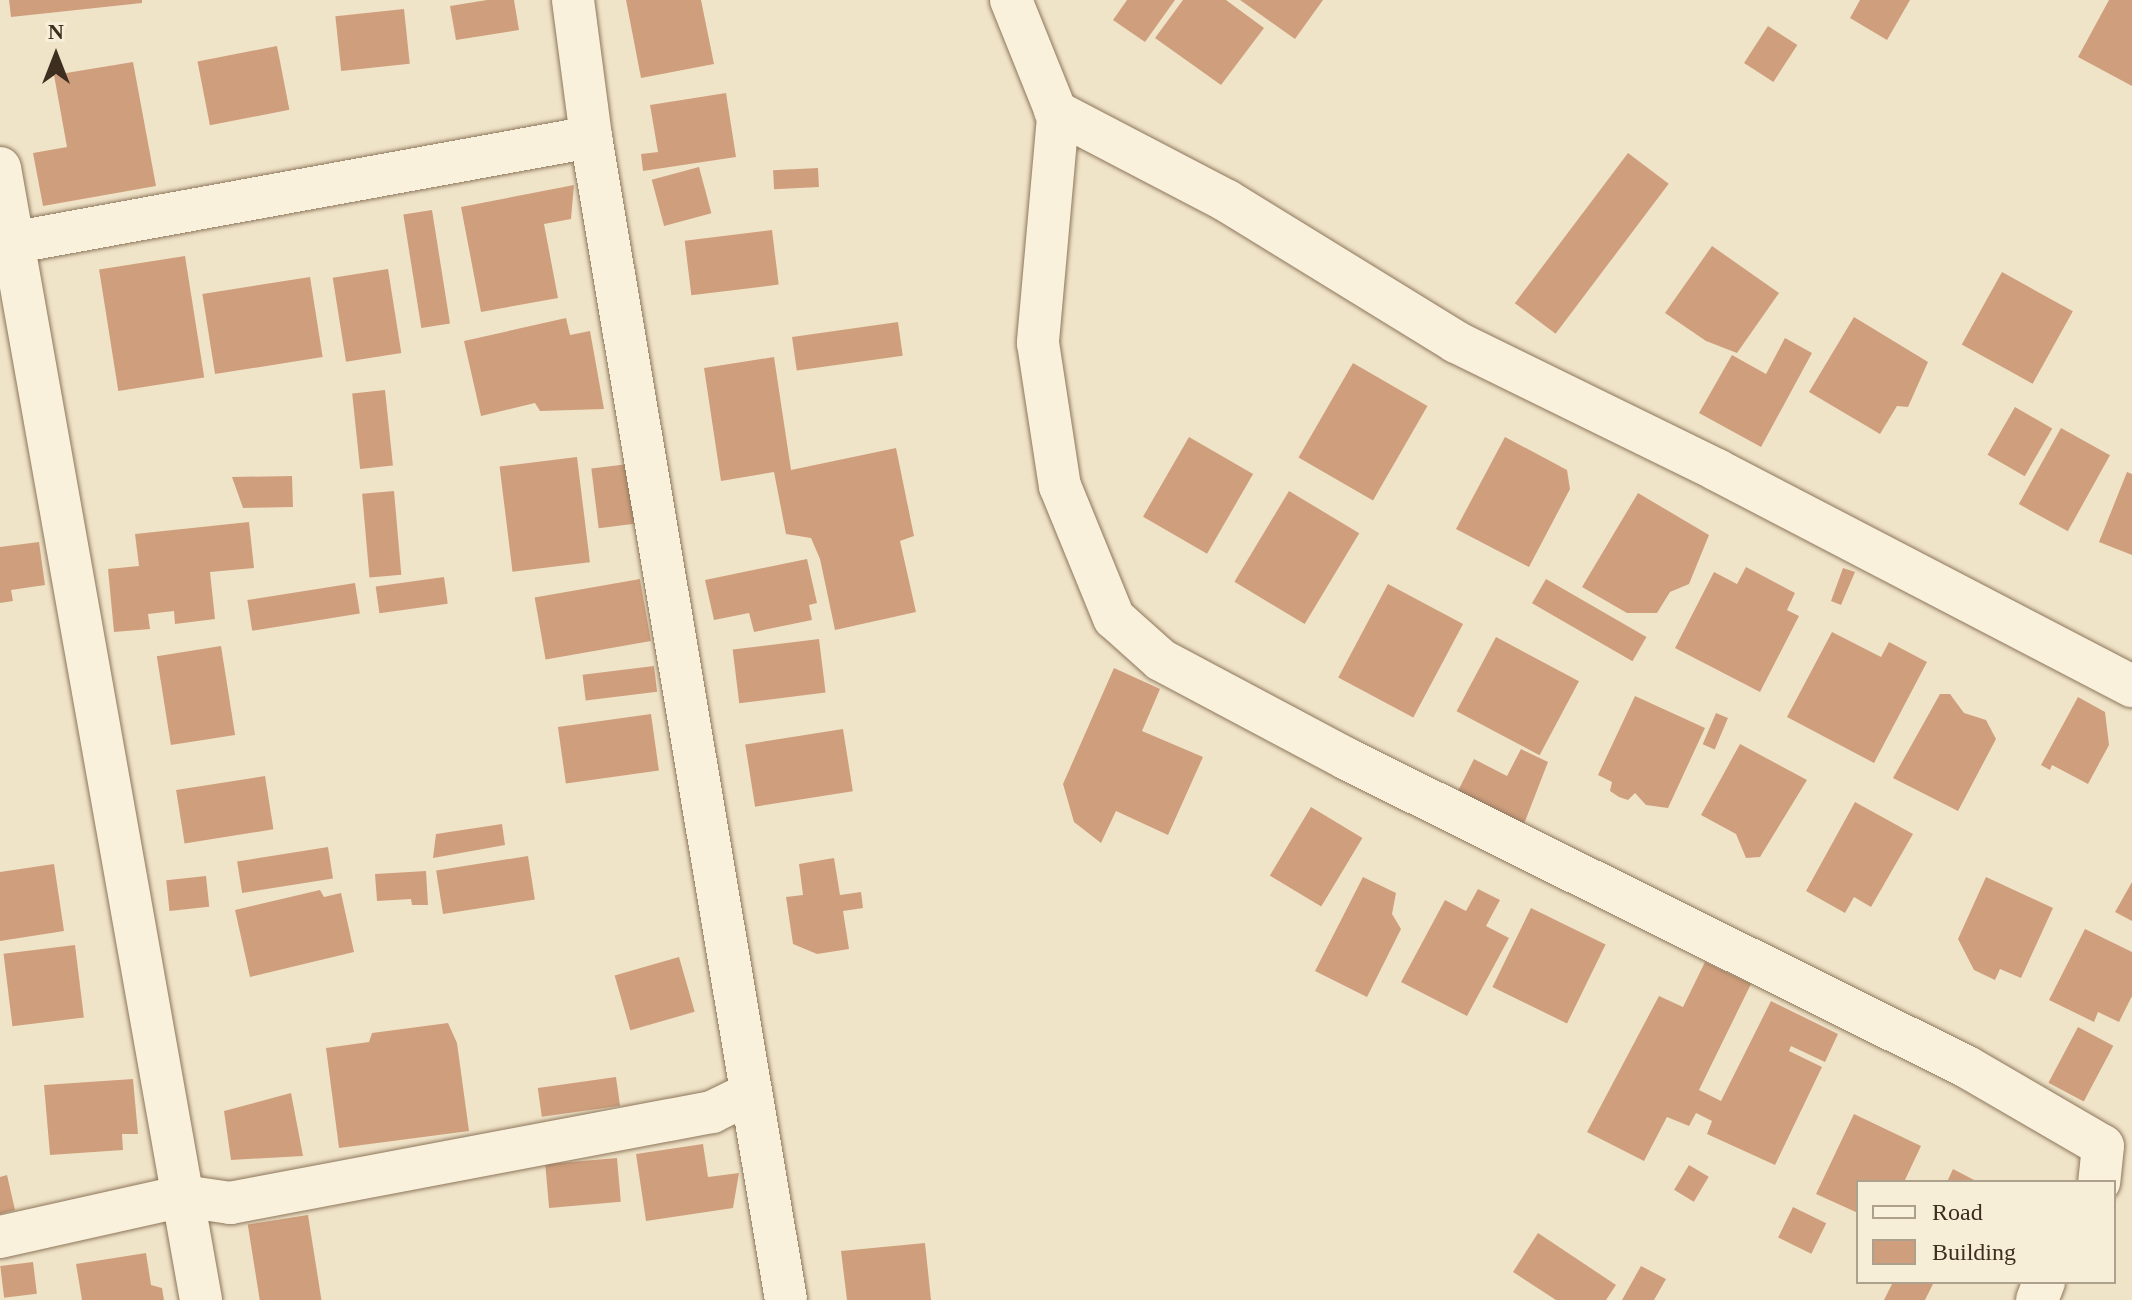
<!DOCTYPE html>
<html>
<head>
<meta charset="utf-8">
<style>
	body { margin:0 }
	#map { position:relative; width:2132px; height:1300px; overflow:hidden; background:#f0e4c8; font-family:Georgia,serif }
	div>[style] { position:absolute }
	.building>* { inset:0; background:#cf9f7d; transform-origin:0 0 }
	.roads { filter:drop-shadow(0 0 2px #8d765c) drop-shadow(0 0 2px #8d765c) }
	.minor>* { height:42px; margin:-21px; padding:0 21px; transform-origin:21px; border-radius:21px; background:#faf1dc }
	span { translate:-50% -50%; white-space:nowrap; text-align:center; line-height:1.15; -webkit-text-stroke:8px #f7eed8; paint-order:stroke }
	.legend { position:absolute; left:1856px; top:1180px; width:260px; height:104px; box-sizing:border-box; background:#f7eed8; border:2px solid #ada18e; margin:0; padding:10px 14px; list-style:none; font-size:24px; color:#3d2e20 }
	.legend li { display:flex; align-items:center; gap:16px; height:40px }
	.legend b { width:40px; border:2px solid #ada18e }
	.north { position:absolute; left:16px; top:16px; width:80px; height:80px; -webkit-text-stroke:6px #f7eed8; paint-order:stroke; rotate:0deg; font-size:22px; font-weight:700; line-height:32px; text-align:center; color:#3d2e20 }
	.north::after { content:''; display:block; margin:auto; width:28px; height:36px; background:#3d2e20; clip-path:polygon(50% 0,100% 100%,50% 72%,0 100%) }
</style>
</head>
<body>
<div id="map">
	<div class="building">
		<i style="clip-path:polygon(9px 0,142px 0,142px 3px,11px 17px)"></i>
		<i style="clip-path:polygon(487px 0,514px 0,519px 30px,456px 40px,450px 6px)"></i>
		<i style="clip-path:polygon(626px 0,701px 0,714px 64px,641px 78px)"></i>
		<i style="clip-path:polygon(1127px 0,1175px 0,1145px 42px,1113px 20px)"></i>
		<i style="clip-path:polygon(1183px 0,1226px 0,1264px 28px,1221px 85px,1155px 38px)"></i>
		<i style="clip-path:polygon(1240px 0,1323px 0,1295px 39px)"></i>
		<i style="clip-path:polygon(1860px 0,1910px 0,1887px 40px,1850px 18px)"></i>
		<i style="clip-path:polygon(2109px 0,2132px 0,2132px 86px,2078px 57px)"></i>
		<i style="left:404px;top:9px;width:55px;height:69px;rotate:84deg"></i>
		<i style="left:1768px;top:26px;width:35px;height:44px;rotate:33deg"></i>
		<i style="left:277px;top:46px;width:65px;height:81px;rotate:79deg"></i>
		<i style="clip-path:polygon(133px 62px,156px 186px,43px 206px,33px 153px,67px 147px,54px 75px)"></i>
		<i style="clip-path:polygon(726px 93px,736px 157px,643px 171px,641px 154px,658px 152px,650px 105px)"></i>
		<i style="left:1628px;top:153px;width:51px;height:188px;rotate:37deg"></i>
		<i style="left:699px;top:167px;width:48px;height:49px;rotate:75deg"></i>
		<i style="left:818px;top:168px;width:19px;height:45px;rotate:87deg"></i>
		<i style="clip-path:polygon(574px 185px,571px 219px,544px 224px,558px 298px,481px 312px,461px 207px)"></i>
		<i style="left:432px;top:210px;width:115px;height:29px;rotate:81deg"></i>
		<i style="left:772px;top:230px;width:55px;height:88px;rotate:83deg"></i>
		<i style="clip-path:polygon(1712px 246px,1779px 293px,1737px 353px,1706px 341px,1665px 313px)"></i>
		<i style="left:185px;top:256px;width:123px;height:87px;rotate:81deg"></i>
		<i style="left:388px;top:269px;width:85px;height:56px;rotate:81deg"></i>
		<i style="left:2002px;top:272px;width:81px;height:83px;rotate:29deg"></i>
		<i style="left:310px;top:277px;width:81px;height:109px;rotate:81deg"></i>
		<i style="clip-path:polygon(1854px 317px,1928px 362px,1908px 407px,1897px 406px,1880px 434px,1809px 392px)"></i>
		<i style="clip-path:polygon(566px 318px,570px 335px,590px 331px,604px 409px,540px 411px,535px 403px,481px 416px,464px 341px)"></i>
		<i style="left:898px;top:322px;width:34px;height:107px;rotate:82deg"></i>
		<i style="clip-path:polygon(1785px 338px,1812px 353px,1761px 447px,1699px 413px,1732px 355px,1766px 374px)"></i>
		<i style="clip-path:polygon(774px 357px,791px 470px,896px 448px,914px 536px,900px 541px,916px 612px,835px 630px,820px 559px,811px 538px,786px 534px,774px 472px,721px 481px,704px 368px)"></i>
		<i style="left:1353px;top:363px;width:86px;height:109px;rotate:30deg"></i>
		<i style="left:385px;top:390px;width:76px;height:33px;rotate:84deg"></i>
		<i style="left:2015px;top:407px;width:43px;height:55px;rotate:30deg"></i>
		<i style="left:2061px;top:428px;width:56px;height:87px;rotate:29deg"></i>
		<i style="left:1189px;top:437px;width:74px;height:92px;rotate:30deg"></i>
		<i style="clip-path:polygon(1505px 437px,1567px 470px,1570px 489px,1529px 567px,1456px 529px)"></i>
		<i style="left:577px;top:457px;width:106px;height:78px;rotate:83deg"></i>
		<i style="left:637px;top:463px;width:60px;height:46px;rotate:83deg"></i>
		<i style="clip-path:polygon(2127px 472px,2132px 474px,2132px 555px,2099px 542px)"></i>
		<i style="clip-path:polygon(292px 476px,293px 507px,243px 508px,232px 477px)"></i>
		<i style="left:394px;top:491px;width:84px;height:32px;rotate:85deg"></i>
		<i style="left:1289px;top:491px;width:82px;height:106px;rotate:31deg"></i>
		<i style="clip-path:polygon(1638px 493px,1709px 535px,1689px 584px,1670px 592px,1657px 613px,1627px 613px,1582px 587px)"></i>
		<i style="clip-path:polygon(249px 522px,254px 568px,210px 572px,215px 619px,175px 624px,174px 611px,148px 614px,150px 629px,114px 632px,108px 569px,139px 566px,135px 534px)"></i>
		<i style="clip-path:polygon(39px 542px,45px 585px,11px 590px,13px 601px,0 603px,0 547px)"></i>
		<i style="clip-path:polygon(807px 559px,817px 603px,809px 605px,812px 620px,754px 632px,749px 613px,714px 620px,705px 580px)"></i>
		<i style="clip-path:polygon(1746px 567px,1795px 593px,1787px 610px,1799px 616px,1760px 692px,1675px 648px,1714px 572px,1737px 584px)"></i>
		<i style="clip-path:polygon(1843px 568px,1855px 572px,1841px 605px,1831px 601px)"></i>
		<i style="left:444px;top:577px;width:27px;height:69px;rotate:82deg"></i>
		<i style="left:640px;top:579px;width:63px;height:107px;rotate:80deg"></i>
		<i style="left:1546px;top:579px;width:116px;height:28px;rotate:30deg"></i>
		<i style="left:355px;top:583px;width:31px;height:109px;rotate:81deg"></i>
		<i style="left:1388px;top:584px;width:85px;height:106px;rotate:28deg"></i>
		<i style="clip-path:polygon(1832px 632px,1881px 657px,1889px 642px,1927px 662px,1874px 763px,1787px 717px)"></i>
		<i style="left:1496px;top:637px;width:94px;height:84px;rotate:28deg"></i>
		<i style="left:819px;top:639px;width:54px;height:87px;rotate:83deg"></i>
		<i style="left:221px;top:646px;width:90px;height:65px;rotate:81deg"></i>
		<i style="left:654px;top:666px;width:26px;height:72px;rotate:83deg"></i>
		<i style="clip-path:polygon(1114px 668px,1160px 689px,1142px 731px,1203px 757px,1168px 835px,1116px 811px,1101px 843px,1074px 822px,1063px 784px)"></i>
		<i style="clip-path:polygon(1940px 694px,1950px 694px,1964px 713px,1986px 720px,1996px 739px,1958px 811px,1893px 778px)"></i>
		<i style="clip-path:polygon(1635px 696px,1705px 728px,1668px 808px,1646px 805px,1635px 793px,1628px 800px,1619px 797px,1610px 791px,1612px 782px,1598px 775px)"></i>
		<i style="clip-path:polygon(2078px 697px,2105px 712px,2109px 745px,2088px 784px,2052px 765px,2050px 770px,2041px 765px)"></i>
		<i style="left:1716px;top:713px;width:13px;height:34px;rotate:23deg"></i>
		<i style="left:651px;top:714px;width:57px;height:94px;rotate:82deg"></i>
		<i style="left:843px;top:729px;width:63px;height:99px;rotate:81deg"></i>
		<i style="clip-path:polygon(1740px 744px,1807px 780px,1760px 857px,1746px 858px,1736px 834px,1701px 815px)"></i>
		<i style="clip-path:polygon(1521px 749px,1548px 762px,1524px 824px,1458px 791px,1474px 759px,1507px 776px)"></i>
		<i style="left:265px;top:776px;width:54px;height:90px;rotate:81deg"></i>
		<i style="clip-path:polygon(1855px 802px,1913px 834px,1871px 907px,1854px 897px,1845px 913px,1806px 891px)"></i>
		<i style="left:1311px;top:807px;width:60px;height:80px;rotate:31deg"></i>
		<i style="clip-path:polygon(502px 824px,505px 845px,433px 858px,436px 834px)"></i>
		<i style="left:328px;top:847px;width:32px;height:92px;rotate:81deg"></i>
		<i style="left:528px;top:856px;width:44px;height:93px;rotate:81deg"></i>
		<i style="clip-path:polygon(834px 858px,840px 895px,861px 892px,863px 908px,843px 911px,849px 949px,817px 954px,793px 944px,786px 897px,803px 895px,799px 864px)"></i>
		<i style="clip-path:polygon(54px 864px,64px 931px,0 941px,0 872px)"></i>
		<i style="clip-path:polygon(426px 871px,428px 905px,412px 905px,411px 899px,377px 901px,375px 874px)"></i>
		<i style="left:206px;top:876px;width:31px;height:40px;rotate:84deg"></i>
		<i style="clip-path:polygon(1363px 877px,1396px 893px,1392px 914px,1401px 929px,1367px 997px,1315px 971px)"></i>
		<i style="clip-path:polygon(1986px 877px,2053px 908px,2021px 978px,2000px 969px,1995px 980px,1974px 970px,1958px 939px)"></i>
		<i style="clip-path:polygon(2132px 882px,2132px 921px,2115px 912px)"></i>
		<i style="clip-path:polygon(1478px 889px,1500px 900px,1486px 926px,1509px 938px,1467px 1016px,1401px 982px,1445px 900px,1466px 911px)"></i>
		<i style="clip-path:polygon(320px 890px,324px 897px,341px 893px,354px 952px,250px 977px,235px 910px)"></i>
		<i style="left:1531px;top:908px;width:83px;height:88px;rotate:26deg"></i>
		<i style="clip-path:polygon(2085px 929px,2132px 952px,2132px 996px,2119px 1022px,2098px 1012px,2094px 1022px,2049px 1000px)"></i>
		<i style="left:75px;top:945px;width:73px;height:72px;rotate:83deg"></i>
		<i style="left:679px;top:957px;width:57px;height:67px;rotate:74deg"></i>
		<i style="clip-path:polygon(1705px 962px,1751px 984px,1699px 1090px,1721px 1101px,1771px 1001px,1838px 1034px,1825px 1062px,1791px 1046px,1789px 1051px,1822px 1067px,1775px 1165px,1707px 1134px,1712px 1121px,1696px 1113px,1689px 1126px,1667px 1117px,1644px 1161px,1587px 1132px,1659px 996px,1683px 1007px)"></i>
		<i style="clip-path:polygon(448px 1023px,457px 1043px,469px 1131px,339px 1148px,326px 1048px,369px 1042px,372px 1033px)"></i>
		<i style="left:2078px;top:1027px;width:40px;height:63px;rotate:28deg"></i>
		<i style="left:616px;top:1077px;width:29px;height:79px;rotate:82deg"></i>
		<i style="clip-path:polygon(133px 1079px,138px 1134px,122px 1134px,123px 1150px,50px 1155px,44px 1085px)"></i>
		<i style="clip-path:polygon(291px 1093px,303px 1156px,231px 1160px,224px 1111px)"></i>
		<i style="clip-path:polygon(1854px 1114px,1921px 1146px,1904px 1182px,1858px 1182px,1858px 1213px,1816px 1194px)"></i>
		<i style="clip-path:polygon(703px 1144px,708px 1177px,739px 1173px,733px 1208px,646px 1221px,636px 1154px)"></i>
		<i style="left:617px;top:1158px;width:44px;height:72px;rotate:85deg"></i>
		<i style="left:1689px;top:1165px;width:23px;height:29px;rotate:31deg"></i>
		<i style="clip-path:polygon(1953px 1169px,1978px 1182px,1947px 1182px)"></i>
		<i style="clip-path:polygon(7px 1175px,15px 1210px,0 1214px,0 1177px)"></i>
		<i style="left:1793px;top:1207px;width:37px;height:34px;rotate:26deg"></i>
		<i style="left:308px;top:1215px;width:86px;height:61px;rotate:81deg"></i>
		<i style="clip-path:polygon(1538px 1233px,1616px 1285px,1606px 1300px,1556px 1300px,1513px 1272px)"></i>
		<i style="clip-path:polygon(925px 1243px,931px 1300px,847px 1300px,841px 1251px)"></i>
		<i style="clip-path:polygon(146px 1253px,151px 1285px,162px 1288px,164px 1300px,82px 1300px,76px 1264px)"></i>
		<i style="left:33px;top:1262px;width:32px;height:33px;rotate:83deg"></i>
		<i style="clip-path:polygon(1641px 1266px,1666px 1279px,1654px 1300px,1622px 1300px)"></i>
		<i style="clip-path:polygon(1893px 1282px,1934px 1282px,1925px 1300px,1884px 1300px)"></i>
	</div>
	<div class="roads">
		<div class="minor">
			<i style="left:573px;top:0;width:138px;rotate:82.5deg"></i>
			<i style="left:591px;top:137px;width:1179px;rotate:80.48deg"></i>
			<i style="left:1011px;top:0;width:126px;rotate:68.1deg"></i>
			<i style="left:1058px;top:117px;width:227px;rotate:95.1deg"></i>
			<i style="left:1038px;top:343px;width:145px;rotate:81.3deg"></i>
			<i style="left:1060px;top:486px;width:143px;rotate:67.8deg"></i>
			<i style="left:1114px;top:618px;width:63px;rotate:41.8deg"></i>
			<i style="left:1161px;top:660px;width:211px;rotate:28deg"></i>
			<i style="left:1347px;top:759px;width:692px;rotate:26.42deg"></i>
			<i style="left:1967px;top:1067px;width:157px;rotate:30.2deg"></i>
			<i style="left:2103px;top:1146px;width:36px;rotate:96deg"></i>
			<i style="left:1055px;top:111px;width:194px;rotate:27.6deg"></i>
			<i style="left:1227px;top:201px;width:269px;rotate:31.6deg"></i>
			<i style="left:1456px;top:342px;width:291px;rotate:26.1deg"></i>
			<i style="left:1717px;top:470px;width:468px;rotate:27.5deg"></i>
			<i style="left:0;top:168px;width:1150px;rotate:79.93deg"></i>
			<i style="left:0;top:245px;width:601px;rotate:-10.36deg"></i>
			<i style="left:0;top:1237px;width:188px;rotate:-12.6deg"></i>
			<i style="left:183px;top:1196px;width:48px;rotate:8.5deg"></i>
			<i style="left:230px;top:1203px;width:491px;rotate:-10.7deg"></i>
			<i style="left:712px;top:1112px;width:43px;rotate:-26deg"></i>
			<i style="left:2037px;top:1300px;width:19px;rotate:-69deg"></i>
		</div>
	</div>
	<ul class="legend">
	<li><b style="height:10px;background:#faf1dc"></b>Road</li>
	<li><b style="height:22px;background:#cf9f7d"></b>Building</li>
	</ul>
	<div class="north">N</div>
</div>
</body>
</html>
